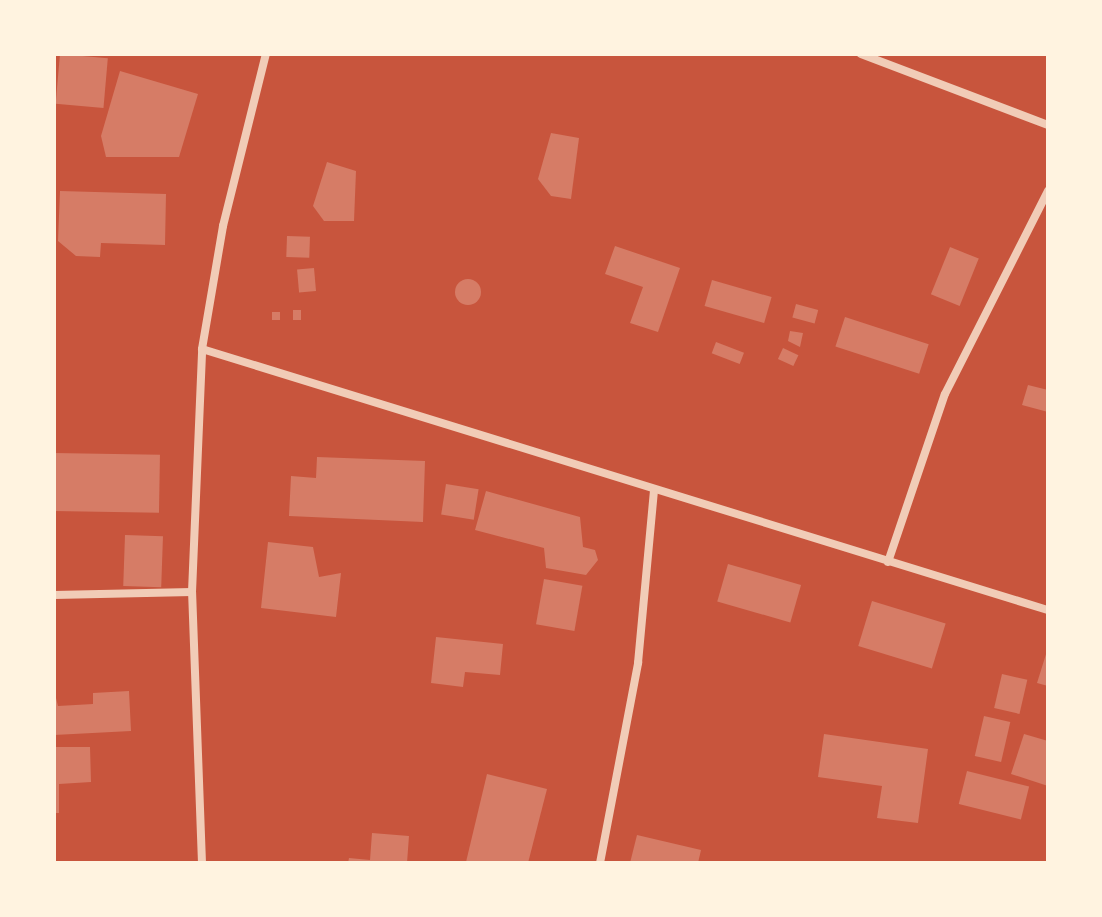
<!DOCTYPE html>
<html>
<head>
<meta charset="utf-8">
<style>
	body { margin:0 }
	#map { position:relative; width:1102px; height:917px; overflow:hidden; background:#c8553d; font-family:Spectral,serif }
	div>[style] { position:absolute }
	.building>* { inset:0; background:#d67c66; transform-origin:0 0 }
	.round { border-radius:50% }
	.minor>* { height:8px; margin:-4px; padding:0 4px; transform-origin:4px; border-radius:4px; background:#f1ccb7 }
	span { translate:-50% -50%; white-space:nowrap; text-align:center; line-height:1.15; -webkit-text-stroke:8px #fff3e0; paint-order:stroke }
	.frame { position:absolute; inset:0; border:56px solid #fff3e0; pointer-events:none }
</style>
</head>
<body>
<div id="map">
	<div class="building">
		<i style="left:60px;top:54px;width:48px;height:50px;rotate:5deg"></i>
		<i style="clip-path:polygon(120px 71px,198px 94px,179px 157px,106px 157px,101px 136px)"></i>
		<i style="clip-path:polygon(551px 133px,579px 138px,571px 199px,551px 196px,538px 179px)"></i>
		<i style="clip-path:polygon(327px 162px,356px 171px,354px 221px,324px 221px,313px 206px)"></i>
		<i style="clip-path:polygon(60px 191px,166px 194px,165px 245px,101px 243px,100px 257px,76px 256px,58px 241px)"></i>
		<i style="left:287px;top:236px;width:23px;height:21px;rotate:2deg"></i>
		<i style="clip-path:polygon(615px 246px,680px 268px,658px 332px,630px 323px,643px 287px,605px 274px)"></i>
		<i style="left:950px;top:247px;width:31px;height:51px;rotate:22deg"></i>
		<i style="left:314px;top:268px;width:23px;height:17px;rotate:85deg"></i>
		<i class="round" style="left:455px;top:279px;width:26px;height:26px"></i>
		<i style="left:712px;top:280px;width:62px;height:27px;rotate:16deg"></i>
		<i style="left:796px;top:304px;width:23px;height:14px;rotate:15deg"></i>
		<i style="left:293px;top:310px;width:8px;height:10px"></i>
		<i style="left:272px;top:312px;width:8px;height:8px"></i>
		<i style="left:845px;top:317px;width:88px;height:31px;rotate:18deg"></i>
		<i style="clip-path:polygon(790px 331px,803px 333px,800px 347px,788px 341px)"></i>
		<i style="left:716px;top:342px;width:30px;height:12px;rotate:21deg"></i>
		<i style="left:783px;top:348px;width:17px;height:12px;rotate:25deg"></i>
		<i style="clip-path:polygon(1028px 385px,1048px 390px,1048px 412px,1022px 405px)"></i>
		<i style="left:54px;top:453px;width:106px;height:58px;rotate:1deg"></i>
		<i style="clip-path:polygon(317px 457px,425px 461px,423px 522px,289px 516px,291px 476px,316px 478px)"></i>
		<i style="left:446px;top:484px;width:33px;height:31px;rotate:9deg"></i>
		<i style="clip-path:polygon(486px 491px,580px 517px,583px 547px,595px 550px,598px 560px,586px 575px,546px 568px,544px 548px,475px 530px)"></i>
		<i style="left:125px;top:535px;width:38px;height:51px;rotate:2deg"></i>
		<i style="clip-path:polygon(268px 542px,313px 547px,319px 577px,341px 573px,336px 617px,261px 608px)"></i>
		<i style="left:728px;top:564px;width:76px;height:39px;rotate:16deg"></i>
		<i style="left:544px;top:579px;width:39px;height:46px;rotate:10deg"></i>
		<i style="left:872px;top:601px;width:77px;height:47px;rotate:17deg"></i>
		<i style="clip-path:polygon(436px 637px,503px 644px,500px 675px,465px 672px,463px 687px,431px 683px)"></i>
		<i style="clip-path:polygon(1047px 651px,1048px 651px,1048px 686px,1037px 683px)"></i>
		<i style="left:1002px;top:674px;width:26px;height:35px;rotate:13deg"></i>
		<i style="clip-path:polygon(54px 690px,58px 706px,93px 704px,93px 693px,129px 691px,131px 731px,54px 735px)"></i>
		<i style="left:984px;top:716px;width:27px;height:41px;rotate:13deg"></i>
		<i style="clip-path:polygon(824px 734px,928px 749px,918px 823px,877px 818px,882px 786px,818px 777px)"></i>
		<i style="clip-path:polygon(1024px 734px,1048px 741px,1048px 786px,1011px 774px)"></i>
		<i style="clip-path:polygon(54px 747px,90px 747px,91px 782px,59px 784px,59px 813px,54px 813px)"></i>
		<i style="left:967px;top:771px;width:64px;height:34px;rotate:14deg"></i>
		<i style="clip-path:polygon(487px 774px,547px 789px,528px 863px,466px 862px)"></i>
		<i style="clip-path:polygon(372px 833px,409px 836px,407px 863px,348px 863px,349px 858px,370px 860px)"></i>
		<i style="clip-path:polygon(637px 835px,701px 850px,698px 863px,630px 863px)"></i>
	</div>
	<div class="minor">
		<i style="left:861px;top:54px;width:200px;rotate:20.8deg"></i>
		<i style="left:202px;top:349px;width:885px;rotate:17.15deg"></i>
		<i style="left:888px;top:562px;width:177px;rotate:-71.3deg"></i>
		<i style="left:945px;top:394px;width:228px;rotate:-63.1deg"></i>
		<i style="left:54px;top:595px;width:138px;rotate:-1.2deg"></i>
		<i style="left:202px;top:863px;width:271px;rotate:-92.1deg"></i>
		<i style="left:192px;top:592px;width:243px;rotate:-87.6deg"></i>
		<i style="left:202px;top:349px;width:125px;rotate:-80.3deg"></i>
		<i style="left:223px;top:226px;width:177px;rotate:-76deg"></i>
		<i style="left:600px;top:863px;width:204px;rotate:-79.2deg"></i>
		<i style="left:638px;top:663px;width:172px;rotate:-84.7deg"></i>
	</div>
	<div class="frame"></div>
</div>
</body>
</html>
